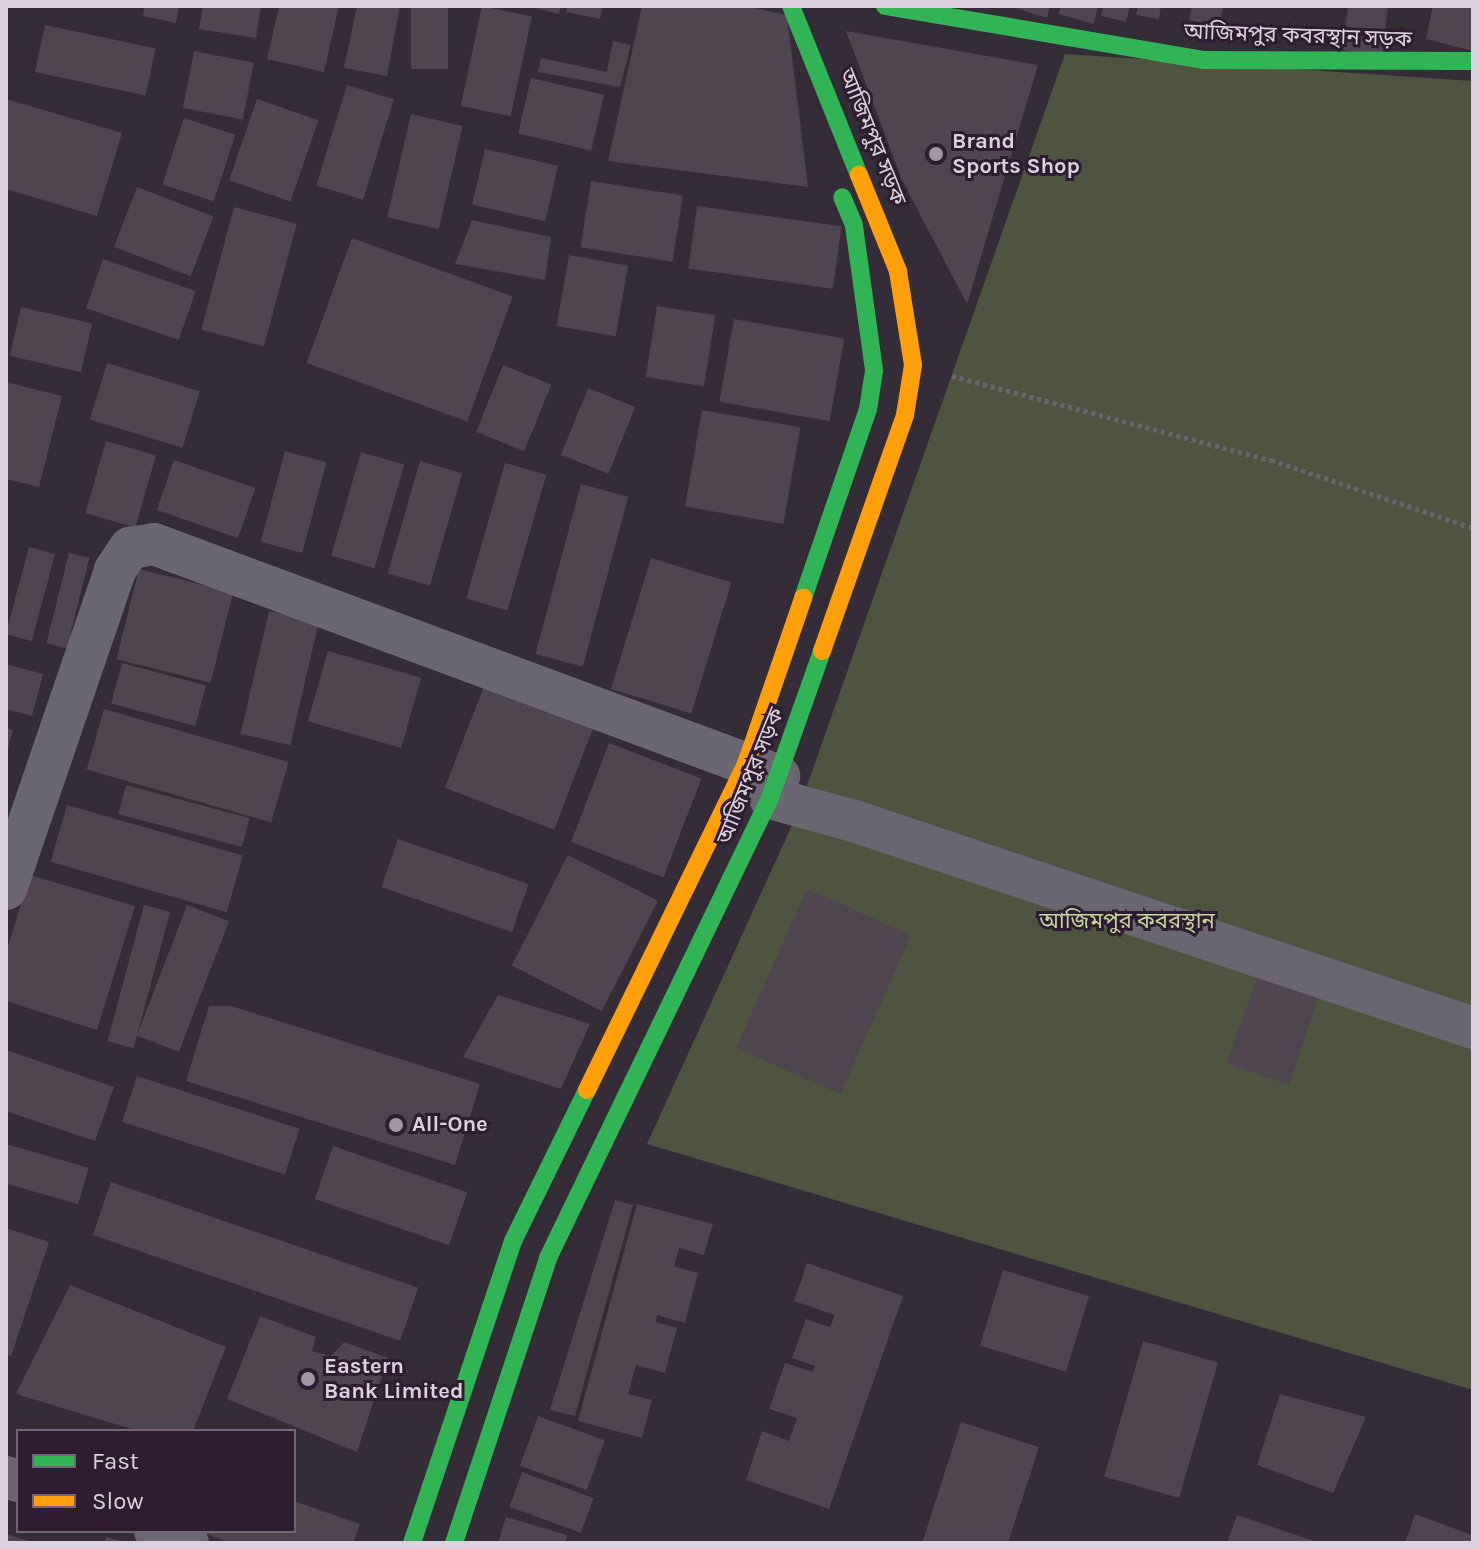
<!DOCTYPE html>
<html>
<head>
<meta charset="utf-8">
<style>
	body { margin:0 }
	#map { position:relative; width:1479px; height:1549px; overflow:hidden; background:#342c37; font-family:Karla,"Noto Sans Bengali",sans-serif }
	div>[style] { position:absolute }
	.green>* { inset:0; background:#4f5440 }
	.building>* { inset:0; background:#4e454e; transform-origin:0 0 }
	.path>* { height:5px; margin-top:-2.5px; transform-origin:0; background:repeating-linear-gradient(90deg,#6a636d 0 4px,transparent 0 8px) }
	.street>* { height:42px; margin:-21px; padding:0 21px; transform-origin:21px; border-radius:21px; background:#6b6772 }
	.fast>* { height:18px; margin:-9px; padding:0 9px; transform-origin:9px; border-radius:9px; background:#30b455 }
	.slow>* { height:18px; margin:-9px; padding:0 9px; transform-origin:9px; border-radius:9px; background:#ff9f0a }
	.dots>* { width:22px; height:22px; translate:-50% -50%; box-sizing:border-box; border:4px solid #2e1d30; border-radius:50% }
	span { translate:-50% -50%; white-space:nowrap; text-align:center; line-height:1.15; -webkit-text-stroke:6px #2e1d30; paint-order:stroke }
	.street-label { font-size:22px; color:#dcd1de }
	.poi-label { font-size:22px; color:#dcd1de; font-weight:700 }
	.left { translate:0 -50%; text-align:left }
	.park-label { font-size:22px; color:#c4d49d }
	.frame { position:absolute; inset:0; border:8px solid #dcd1de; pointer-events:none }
	.legend { position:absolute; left:16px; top:1429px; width:280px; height:104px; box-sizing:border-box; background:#2e1d30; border:2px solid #746576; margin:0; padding:10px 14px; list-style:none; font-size:24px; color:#dcd1de }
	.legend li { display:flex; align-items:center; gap:16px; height:40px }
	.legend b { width:40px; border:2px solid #746576 }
</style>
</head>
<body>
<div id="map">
	<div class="green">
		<i style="clip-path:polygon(1065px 54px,1473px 81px,1473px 1390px,647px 1144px,797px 814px)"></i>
	</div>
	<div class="building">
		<i style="clip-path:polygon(145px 6px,179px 6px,176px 23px,143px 16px)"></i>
		<i style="clip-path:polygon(203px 6px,261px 6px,256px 38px,199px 29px)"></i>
		<i style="clip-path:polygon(279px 6px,339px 6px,324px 72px,267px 59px)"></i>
		<i style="clip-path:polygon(357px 6px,400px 6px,387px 76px,344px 68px)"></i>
		<i style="left:411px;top:6px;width:37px;height:63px"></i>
		<i style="left:482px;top:6px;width:51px;height:102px;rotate:12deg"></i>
		<i style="clip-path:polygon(527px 6px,561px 6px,559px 14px)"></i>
		<i style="clip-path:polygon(567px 6px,603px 6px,600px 19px,566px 12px)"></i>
		<i style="clip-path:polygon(642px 6px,746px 6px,787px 15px,808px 187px,608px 161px)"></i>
		<i style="clip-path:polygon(1009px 6px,1050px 6px,1047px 18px)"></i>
		<i style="clip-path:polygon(1061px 6px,1098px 6px,1094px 24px,1058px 14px)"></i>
		<i style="clip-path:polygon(1103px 6px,1130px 6px,1126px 22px,1101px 16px)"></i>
		<i style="clip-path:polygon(1138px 6px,1161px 6px,1159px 19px,1136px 15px)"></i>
		<i style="clip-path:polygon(1192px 6px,1223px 6px,1219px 26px,1189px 20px)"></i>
		<i style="clip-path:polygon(1348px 6px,1388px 6px,1382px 57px,1343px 50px)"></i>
		<i style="clip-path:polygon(1433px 6px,1473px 6px,1473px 51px,1426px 39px)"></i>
		<i style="left:45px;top:25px;width:113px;height:48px;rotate:12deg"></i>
		<i style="clip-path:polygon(846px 31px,1038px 65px,967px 304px,902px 180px)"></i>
		<i style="clip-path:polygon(613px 41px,631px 45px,620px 87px,538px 72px,541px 58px,607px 72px)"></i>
		<i style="left:194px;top:51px;width:61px;height:58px;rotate:11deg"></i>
		<i style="left:531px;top:78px;width:75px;height:57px;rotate:13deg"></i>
		<i style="left:347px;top:85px;width:49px;height:105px;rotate:17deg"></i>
		<i style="clip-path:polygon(6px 99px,122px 133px,97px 216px,6px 189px)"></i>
		<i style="left:257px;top:99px;width:65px;height:86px;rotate:19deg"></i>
		<i style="left:411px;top:114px;width:53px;height:106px;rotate:13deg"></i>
		<i style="left:184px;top:118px;width:54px;height:70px;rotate:18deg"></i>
		<i style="left:485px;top:149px;width:75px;height:57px;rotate:13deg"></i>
		<i style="left:591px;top:181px;width:93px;height:67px;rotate:9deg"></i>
		<i style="left:137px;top:187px;width:82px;height:64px;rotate:21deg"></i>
		<i style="left:697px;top:206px;width:146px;height:63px;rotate:8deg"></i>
		<i style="left:234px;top:207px;width:65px;height:127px;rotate:15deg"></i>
		<i style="clip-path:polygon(472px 220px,551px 237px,545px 280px,455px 264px)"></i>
		<i style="left:352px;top:238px;width:171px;height:133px;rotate:20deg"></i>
		<i style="left:569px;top:255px;width:60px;height:72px;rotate:10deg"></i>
		<i style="left:103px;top:259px;width:98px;height:52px;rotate:19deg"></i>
		<i style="left:657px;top:306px;width:59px;height:72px;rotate:9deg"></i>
		<i style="left:21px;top:307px;width:73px;height:50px;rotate:13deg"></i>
		<i style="left:734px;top:319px;width:112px;height:84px;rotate:10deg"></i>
		<i style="left:107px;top:363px;width:97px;height:59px;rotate:17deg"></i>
		<i style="left:503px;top:365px;width:52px;height:72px;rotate:22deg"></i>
		<i style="clip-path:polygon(6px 382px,62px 396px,39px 487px,6px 479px)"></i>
		<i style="left:588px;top:388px;width:51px;height:72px;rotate:22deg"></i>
		<i style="left:702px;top:410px;width:100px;height:98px;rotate:10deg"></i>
		<i style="left:106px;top:441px;width:52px;height:75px;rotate:16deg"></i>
		<i style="left:285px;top:451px;width:43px;height:94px;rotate:15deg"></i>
		<i style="left:361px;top:452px;width:45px;height:108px;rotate:16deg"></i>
		<i style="left:174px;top:460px;width:86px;height:53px;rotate:19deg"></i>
		<i style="left:420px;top:461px;width:44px;height:117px;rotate:16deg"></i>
		<i style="left:505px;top:463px;width:43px;height:141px;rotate:16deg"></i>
		<i style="left:581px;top:484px;width:49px;height:176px;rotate:15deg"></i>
		<i style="left:29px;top:547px;width:27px;height:90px;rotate:15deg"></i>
		<i style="left:69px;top:553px;width:21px;height:93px;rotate:14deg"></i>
		<i style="left:651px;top:558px;width:84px;height:137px;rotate:17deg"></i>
		<i style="left:139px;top:569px;width:97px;height:93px;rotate:14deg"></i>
		<i style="left:269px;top:611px;width:51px;height:126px;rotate:13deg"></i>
		<i style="left:328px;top:651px;width:97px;height:73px;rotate:16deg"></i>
		<i style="left:122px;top:663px;width:87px;height:42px;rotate:15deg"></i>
		<i style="clip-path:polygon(6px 664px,43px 674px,32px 716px,6px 709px)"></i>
		<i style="left:484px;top:686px;width:117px;height:109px;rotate:21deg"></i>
		<i style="left:104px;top:709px;width:192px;height:63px;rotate:16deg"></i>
		<i style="clip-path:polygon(6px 728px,13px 730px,7px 752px,6px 752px)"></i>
		<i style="left:609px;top:743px;width:99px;height:106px;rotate:21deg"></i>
		<i style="left:126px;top:785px;width:128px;height:30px;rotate:15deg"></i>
		<i style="left:67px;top:805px;width:183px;height:59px;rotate:16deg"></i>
		<i style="left:398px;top:839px;width:138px;height:51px;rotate:19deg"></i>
		<i style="left:568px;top:855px;width:101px;height:124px;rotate:27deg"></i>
		<i style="clip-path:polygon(30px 875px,135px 906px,97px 1030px,6px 1001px,6px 953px)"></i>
		<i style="left:807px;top:889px;width:114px;height:174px;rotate:24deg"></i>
		<i style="left:144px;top:905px;width:27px;height:141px;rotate:15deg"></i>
		<i style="left:187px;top:905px;width:45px;height:140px;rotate:21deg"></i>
		<i style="left:1260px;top:968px;width:65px;height:101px;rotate:19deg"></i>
		<i style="clip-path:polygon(498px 995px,590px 1024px,561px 1089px,463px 1057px)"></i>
		<i style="clip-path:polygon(209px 1006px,231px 1006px,480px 1084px,455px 1165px,186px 1081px)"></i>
		<i style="clip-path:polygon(6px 1050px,114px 1087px,95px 1141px,6px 1111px)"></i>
		<i style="left:137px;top:1076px;width:171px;height:48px;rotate:18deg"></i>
		<i style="left:6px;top:1144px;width:86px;height:38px;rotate:16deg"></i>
		<i style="left:333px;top:1146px;width:142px;height:56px;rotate:19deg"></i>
		<i style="left:111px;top:1182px;width:325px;height:56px;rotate:19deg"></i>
		<i style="clip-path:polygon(615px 1200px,633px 1205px,575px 1416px,550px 1410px)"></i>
		<i style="clip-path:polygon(637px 1204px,713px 1224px,704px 1255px,679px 1248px,674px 1266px,698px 1273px,685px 1323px,657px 1315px,656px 1322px,677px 1328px,665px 1373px,636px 1365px,628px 1394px,652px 1400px,642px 1438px,578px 1421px)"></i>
		<i style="clip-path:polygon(6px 1228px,49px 1242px,11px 1356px,6px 1355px)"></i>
		<i style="clip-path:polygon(807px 1263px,903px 1296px,829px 1509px,746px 1480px,762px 1431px,789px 1441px,797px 1418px,769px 1409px,785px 1363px,813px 1372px,815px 1366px,792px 1358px,806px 1319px,830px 1327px,835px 1315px,794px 1301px)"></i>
		<i style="left:1003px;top:1270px;width:90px;height:79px;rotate:17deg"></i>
		<i style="clip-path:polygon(70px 1285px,226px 1347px,193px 1431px,138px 1431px,16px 1394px)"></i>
		<i style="clip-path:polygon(260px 1316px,316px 1337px,312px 1351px,331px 1356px,344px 1342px,388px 1358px,357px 1452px,227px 1399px)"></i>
		<i style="left:1143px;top:1341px;width:78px;height:141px;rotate:16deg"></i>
		<i style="clip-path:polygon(1280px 1394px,1366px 1417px,1333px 1493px,1257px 1465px)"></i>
		<i style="left:538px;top:1416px;width:71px;height:53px;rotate:20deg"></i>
		<i style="clip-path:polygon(961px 1422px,1039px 1447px,1008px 1543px,922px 1543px)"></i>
		<i style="left:522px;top:1472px;width:76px;height:37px;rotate:20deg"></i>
		<i style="clip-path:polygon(294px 1501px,360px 1524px,353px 1543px,231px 1543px,198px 1531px,294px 1531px)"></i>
		<i style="clip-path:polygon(1415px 1514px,1472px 1535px,1470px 1543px,1405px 1543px)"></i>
		<i style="clip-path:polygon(1237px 1515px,1317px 1542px,1317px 1543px,1227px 1543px)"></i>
		<i style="clip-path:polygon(506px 1517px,567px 1535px,565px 1543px,498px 1543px)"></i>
		<i style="clip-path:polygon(6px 1534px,32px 1542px,32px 1543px,6px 1543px)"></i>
		<i style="clip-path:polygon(107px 1537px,124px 1542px,124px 1543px,104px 1543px)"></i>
	</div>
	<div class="path">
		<i style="left:952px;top:376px;width:330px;rotate:14.8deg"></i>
		<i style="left:1271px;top:460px;width:213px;rotate:18.6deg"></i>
	</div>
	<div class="street">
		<i style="left:770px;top:798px;width:87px;rotate:15.3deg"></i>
		<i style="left:854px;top:821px;width:653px;rotate:18.49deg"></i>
		<i style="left:6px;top:889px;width:337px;rotate:-71.1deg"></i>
		<i style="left:115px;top:570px;width:27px;rotate:-56deg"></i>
		<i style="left:130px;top:548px;width:24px;rotate:-9deg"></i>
		<i style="left:154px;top:544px;width:667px;rotate:20.36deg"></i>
		<i style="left:6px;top:1477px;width:13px;rotate:18deg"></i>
		<i style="left:155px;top:1531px;width:35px;rotate:20deg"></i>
	</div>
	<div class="fast">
		<i style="left:791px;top:6px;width:182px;rotate:68.1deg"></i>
		<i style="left:885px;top:6px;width:324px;rotate:9.6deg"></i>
		<i style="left:1204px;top:60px;width:269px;rotate:0.2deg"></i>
		<i style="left:803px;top:598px;width:200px;rotate:-71deg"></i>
		<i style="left:868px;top:409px;width:39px;rotate:-81deg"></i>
		<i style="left:874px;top:370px;width:146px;rotate:-97.9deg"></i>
		<i style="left:854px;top:225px;width:30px;rotate:-113deg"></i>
		<i style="left:412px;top:1543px;width:318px;rotate:-71.5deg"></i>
		<i style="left:513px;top:1241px;width:168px;rotate:-63.9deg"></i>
		<i style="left:454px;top:1543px;width:300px;rotate:-71.7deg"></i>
		<i style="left:548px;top:1258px;width:511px;rotate:-64.24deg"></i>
		<i style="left:770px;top:798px;width:156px;rotate:-70.5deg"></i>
	</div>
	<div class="slow">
		<i style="left:822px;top:651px;width:250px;rotate:-70.6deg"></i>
		<i style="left:905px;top:415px;width:51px;rotate:-80.9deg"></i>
		<i style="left:913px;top:365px;width:95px;rotate:-99.1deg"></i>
		<i style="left:898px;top:271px;width:104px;rotate:-112.1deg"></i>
		<i style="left:587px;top:1090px;width:363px;rotate:-64deg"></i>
		<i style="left:746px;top:764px;width:176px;rotate:-71deg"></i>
	</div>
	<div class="dots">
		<i style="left:936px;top:154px;background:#a197a4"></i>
		<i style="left:396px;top:1125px;background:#a197a4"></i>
		<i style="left:308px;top:1379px;background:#a197a4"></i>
	</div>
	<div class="street-label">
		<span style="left:1298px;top:36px;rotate:2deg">আজিমপুর কবরস্থান সড়ক</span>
		<span style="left:872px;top:137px;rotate:68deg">আজিমপুর সড়ক</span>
		<span style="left:751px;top:776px;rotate:-68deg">আজিমপুর সড়ক</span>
	</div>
	<div class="poi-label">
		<span class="left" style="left:952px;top:154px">Brand<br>Sports Shop</span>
		<span class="left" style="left:412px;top:1125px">All-One</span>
		<span class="left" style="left:324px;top:1379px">Eastern<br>Bank Limited</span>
	</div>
	<div class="park-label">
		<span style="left:1127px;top:922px">আজিমপুর কবরস্থান</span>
	</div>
	<div class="frame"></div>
	<ul class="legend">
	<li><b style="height:10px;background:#30b455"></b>Fast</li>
	<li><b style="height:10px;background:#ff9f0a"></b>Slow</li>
	</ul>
</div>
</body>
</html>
